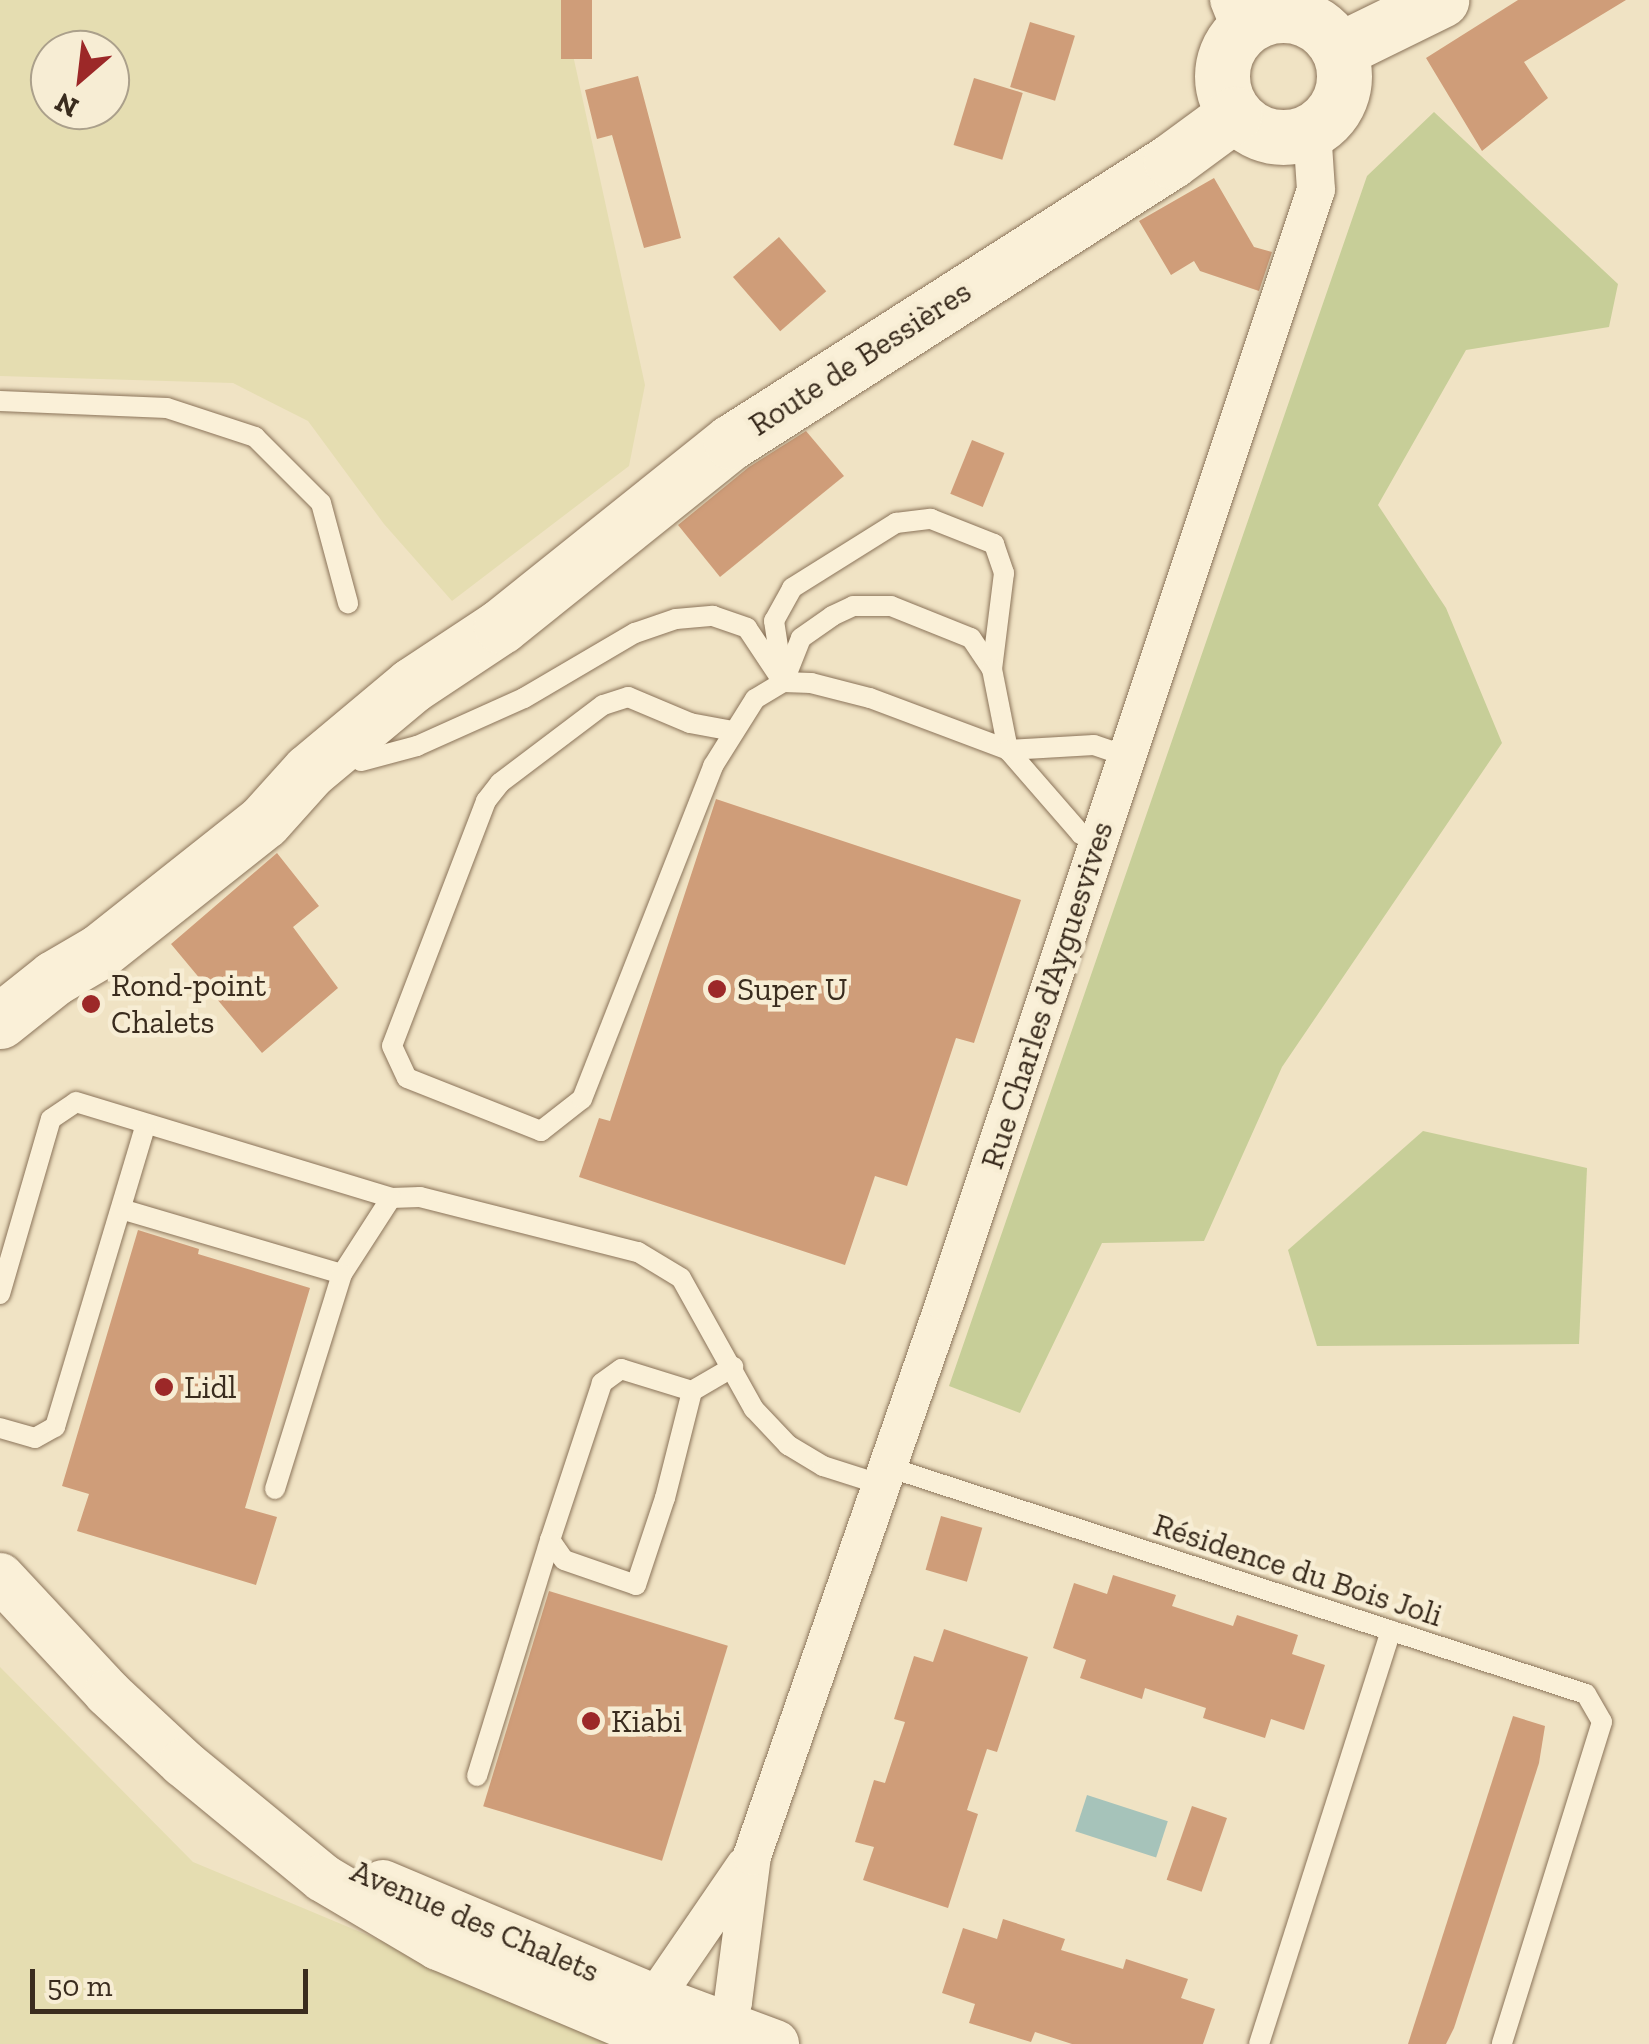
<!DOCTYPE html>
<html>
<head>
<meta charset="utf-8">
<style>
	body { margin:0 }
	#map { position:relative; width:1649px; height:2044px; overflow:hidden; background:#f0e3c4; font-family:"Zilla Slab",serif }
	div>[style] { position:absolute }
	.farmland>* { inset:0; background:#e5ddb1 }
	.green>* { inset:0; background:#c7ce98 }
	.water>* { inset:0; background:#a6c3ba; transform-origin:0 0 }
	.building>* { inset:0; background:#cf9d79; transform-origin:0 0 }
	.roads { filter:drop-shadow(0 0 2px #8b745a) drop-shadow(0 0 2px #8b745a) }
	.service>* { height:20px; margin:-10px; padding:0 10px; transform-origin:10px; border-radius:10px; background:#faf0d8 }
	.minor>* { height:38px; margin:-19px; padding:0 19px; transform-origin:19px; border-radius:19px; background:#faf0d8 }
	.tertiary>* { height:48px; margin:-24px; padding:0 24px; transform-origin:24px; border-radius:24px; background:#faf0d8 }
	.secondary>* { height:55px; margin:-27.5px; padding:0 27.5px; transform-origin:27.5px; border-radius:27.5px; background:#faf0d8 }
	.secondary>.ring { margin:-27.5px; padding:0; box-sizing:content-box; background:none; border:55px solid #faf0d8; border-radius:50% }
	.dots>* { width:28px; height:28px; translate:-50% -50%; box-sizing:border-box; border:5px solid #f7edd4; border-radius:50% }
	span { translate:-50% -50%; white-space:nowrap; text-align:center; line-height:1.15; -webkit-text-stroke:9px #f7edd4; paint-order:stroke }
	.street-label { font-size:32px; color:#3a2c1e }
	.poi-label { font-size:32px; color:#3a2c1e }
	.left { translate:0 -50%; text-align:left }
	.north { position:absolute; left:30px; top:30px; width:100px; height:100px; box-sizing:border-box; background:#f7edd4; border:2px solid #aba08b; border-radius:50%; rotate:208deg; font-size:28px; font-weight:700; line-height:40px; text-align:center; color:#3a2c1e }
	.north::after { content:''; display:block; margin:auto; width:35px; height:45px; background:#9c2828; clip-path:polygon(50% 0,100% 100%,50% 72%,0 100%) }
	.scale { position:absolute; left:30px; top:1969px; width:278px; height:45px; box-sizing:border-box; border:5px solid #3a2c1e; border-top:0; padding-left:12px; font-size:30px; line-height:35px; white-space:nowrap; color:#3a2c1e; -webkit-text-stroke:8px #f7edd4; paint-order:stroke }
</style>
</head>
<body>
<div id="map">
	<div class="farmland">
		<i style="clip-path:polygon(evenodd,0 0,561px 0,645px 385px,629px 466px,452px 601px,384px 524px,308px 421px,233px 383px,0 376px,0 0,50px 50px,110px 50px,110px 110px,50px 110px,50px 50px)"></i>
		<i style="clip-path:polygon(0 1667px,193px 1862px,628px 2044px,0 2044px)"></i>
	</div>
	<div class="green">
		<i style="clip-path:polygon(1434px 112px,1618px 284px,1609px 327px,1466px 350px,1378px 505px,1446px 608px,1502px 743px,1282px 1067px,1204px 1241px,1102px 1243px,1020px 1413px,949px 1386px,1367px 176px)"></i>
		<i style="clip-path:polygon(1423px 1131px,1587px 1168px,1579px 1344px,1317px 1346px,1288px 1250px)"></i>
	</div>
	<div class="water">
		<i style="left:1087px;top:1795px;width:85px;height:38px;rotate:18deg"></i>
	</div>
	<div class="building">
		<i style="left:561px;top:0;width:31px;height:59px"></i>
		<i style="clip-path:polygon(1518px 0,1626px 0,1524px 62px,1548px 98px,1482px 151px,1426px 58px)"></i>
		<i style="left:1030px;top:22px;width:47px;height:68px;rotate:17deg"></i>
		<i style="clip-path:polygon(638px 76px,681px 238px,644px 248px,612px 135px,597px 139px,585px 90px)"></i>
		<i style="left:974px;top:78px;width:51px;height:70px;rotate:17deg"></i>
		<i style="clip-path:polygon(1214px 178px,1254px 247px,1272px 252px,1259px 291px,1200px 271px,1194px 261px,1171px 275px,1139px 221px)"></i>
		<i style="left:779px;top:237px;width:72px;height:61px;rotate:49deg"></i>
		<i style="clip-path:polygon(806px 431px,844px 476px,720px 577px,678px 525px,749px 467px)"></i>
		<i style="left:972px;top:440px;width:35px;height:58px;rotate:22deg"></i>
		<i style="clip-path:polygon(716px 799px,1021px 900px,974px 1043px,956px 1038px,907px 1186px,875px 1176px,845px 1265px,579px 1177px,599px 1118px,610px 1121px)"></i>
		<i style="clip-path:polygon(277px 853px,319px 906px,293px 927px,338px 988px,262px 1053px,171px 944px)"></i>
		<i style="clip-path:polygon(138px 1230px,199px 1249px,198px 1254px,310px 1288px,245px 1508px,277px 1517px,256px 1585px,77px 1531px,89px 1494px,62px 1486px)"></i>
		<i style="left:941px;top:1516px;width:43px;height:56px;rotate:16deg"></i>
		<i style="clip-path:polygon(1113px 1575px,1176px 1595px,1172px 1606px,1233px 1626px,1237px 1615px,1298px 1635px,1292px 1654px,1325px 1665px,1304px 1730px,1271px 1719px,1265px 1738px,1203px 1718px,1206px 1708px,1145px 1688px,1142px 1699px,1080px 1678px,1086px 1660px,1053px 1648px,1074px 1583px,1107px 1594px)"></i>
		<i style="left:549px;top:1591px;width:187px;height:225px;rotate:17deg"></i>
		<i style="clip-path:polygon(944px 1629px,1028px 1657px,997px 1752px,987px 1749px,967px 1810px,978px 1814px,948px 1908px,863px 1880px,874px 1847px,855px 1842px,874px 1780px,885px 1783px,905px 1722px,894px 1719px,914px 1656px,933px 1662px)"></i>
		<i style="clip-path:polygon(1513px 1716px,1545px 1726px,1539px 1763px,1454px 2028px,1446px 2044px,1408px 2044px)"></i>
		<i style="left:1192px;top:1806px;width:37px;height:78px;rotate:19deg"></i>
		<i style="clip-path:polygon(1003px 1919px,1065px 1939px,1061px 1950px,1123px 1969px,1126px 1959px,1188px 1979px,1181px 1998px,1215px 2009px,1203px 2044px,1072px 2044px,1035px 2032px,1031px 2042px,969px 2023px,975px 2004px,942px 1993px,963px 1928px,997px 1939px)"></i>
	</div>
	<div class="roads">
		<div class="service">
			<i style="left:0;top:401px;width:167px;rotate:2.4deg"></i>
			<i style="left:167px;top:408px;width:93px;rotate:18.2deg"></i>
			<i style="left:255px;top:437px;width:93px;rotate:45deg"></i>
			<i style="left:321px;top:503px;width:104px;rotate:74.9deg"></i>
			<i style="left:782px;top:673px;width:53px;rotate:-98.7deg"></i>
			<i style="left:774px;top:621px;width:38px;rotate:-61deg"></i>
			<i style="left:792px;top:588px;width:123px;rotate:-32deg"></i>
			<i style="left:896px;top:523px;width:35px;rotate:-7deg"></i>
			<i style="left:931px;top:519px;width:68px;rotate:21.6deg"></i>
			<i style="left:994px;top:544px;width:31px;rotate:71deg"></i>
			<i style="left:1004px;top:573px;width:97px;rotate:97.1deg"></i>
			<i style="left:784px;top:681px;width:46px;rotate:-68.4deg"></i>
			<i style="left:801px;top:638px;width:38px;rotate:-35deg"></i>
			<i style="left:832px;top:616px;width:23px;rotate:-25deg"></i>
			<i style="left:853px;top:606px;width:38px"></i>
			<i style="left:891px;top:606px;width:86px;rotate:21.8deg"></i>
			<i style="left:971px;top:638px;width:37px;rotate:56deg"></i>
			<i style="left:992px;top:669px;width:83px;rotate:78.8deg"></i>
			<i style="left:733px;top:731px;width:44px;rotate:-169.5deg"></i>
			<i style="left:690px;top:723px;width:67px;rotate:-157.2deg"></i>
			<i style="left:628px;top:697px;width:26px;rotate:162deg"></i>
			<i style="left:603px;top:705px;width:129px;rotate:142.9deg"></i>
			<i style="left:500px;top:783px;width:23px;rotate:128deg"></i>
			<i style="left:486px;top:801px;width:262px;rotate:111deg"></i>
			<i style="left:392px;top:1046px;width:35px;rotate:65deg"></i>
			<i style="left:407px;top:1078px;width:144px;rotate:21.6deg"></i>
			<i style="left:541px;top:1131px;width:52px;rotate:-38deg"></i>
			<i style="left:582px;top:1099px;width:358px;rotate:-68.5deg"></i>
			<i style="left:713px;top:766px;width:79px;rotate:-57.9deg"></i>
			<i style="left:755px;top:699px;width:33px;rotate:-31deg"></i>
			<i style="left:783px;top:682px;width:28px;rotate:2deg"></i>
			<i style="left:811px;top:683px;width:61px;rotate:14.3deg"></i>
			<i style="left:870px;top:698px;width:147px;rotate:20.6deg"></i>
			<i style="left:361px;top:761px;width:58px;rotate:-15deg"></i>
			<i style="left:417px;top:746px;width:117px;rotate:-24.2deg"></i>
			<i style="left:524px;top:698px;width:129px;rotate:-30.4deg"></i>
			<i style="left:635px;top:633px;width:43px;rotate:-18.9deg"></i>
			<i style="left:676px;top:619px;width:37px;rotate:-5deg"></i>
			<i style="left:713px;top:616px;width:36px;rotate:19deg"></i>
			<i style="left:747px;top:628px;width:65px;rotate:56.3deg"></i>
			<i style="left:1099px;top:840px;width:19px;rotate:-162deg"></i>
			<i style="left:1081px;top:834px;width:111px;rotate:-131deg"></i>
			<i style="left:1008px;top:750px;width:86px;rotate:-3.3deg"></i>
			<i style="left:1094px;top:745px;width:34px;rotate:19deg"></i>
			<i style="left:391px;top:1198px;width:29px;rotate:-2deg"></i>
			<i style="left:420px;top:1197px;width:225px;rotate:14.2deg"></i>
			<i style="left:638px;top:1252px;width:50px;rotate:31.2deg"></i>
			<i style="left:681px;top:1278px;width:150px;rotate:60.9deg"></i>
			<i style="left:754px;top:1409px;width:50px;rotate:46.6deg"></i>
			<i style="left:788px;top:1445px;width:41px;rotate:31deg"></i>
			<i style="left:823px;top:1466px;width:59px;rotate:17.8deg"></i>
			<i style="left:0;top:1294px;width:182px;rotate:-73.8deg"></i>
			<i style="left:51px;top:1119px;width:30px;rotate:-34deg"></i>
			<i style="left:76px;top:1102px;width:329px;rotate:16.9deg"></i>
			<i style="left:391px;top:1198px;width:90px;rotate:122.8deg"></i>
			<i style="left:342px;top:1274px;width:230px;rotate:-163.6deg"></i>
			<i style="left:692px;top:1391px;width:74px;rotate:-162.8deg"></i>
			<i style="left:621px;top:1369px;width:24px;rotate:144deg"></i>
			<i style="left:602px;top:1383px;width:165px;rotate:108.3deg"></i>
			<i style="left:550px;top:1540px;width:24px;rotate:55deg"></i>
			<i style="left:564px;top:1560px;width:76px;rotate:19.1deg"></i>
			<i style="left:636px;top:1585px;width:92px;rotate:-71.6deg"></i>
			<i style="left:665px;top:1498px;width:110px;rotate:-75.8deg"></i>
			<i style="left:692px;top:1391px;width:48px;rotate:-30.3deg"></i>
			<i style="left:0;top:1428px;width:36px;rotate:16deg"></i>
			<i style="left:35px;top:1438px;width:23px;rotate:-29deg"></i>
			<i style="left:55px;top:1427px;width:316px;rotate:-73.3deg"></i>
			<i style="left:885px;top:1466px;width:737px;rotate:18.02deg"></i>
			<i style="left:1586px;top:1694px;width:32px;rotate:60deg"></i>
			<i style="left:1602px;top:1722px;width:337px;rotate:107.3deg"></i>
			<i style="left:275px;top:1489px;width:225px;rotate:-72.7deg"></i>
			<i style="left:477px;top:1776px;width:247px;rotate:-72.8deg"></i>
			<i style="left:1259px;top:2044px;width:434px;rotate:-72.3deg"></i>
		</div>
		<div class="minor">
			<i style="left:1229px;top:0;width:32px;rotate:68deg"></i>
			<i style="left:666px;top:2022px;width:24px;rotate:-112deg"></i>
			<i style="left:657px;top:2000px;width:10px;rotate:-73deg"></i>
			<i style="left:660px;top:1990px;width:150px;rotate:-55.6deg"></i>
			<i style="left:702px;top:2036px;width:26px;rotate:-25deg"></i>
			<i style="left:726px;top:2025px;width:24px;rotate:-73deg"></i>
			<i style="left:733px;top:2002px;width:147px;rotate:-82.6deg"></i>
			<i style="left:752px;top:1856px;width:587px;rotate:-70.79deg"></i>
			<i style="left:945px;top:1302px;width:1172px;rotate:-71.55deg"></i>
			<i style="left:1316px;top:190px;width:60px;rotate:-93.8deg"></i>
		</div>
		<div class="tertiary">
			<i style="left:0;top:1577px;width:158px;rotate:47deg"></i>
			<i style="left:108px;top:1693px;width:103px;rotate:43deg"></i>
			<i style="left:183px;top:1763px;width:181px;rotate:39.4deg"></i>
			<i style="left:323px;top:1878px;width:134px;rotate:30.6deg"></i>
			<i style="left:438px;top:1946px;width:253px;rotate:22.8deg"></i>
			<i style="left:383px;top:1884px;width:298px;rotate:22.9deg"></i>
			<i style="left:657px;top:2000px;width:126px;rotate:20.4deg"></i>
		</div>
		<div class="secondary">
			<i class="ring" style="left:1222px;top:15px;width:67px;height:67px"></i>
			<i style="left:1339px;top:50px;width:114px;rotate:-26.1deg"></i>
			<i style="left:0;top:1021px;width:69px;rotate:-38.5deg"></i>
			<i style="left:54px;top:978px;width:53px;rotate:-30.4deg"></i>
			<i style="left:100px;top:951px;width:209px;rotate:-38.4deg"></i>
			<i style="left:264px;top:821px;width:67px;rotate:-48deg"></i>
			<i style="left:309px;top:771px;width:134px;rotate:-39.9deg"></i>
			<i style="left:412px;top:685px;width:107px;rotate:-33.5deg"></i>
			<i style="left:501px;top:626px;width:295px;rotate:-38.7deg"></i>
			<i style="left:731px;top:442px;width:522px;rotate:-32.56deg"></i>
			<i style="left:1171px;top:161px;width:79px;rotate:-36.3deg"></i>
		</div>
	</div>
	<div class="dots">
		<i style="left:717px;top:989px;background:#9c2828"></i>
		<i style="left:91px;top:1004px;background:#9c2828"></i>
		<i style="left:164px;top:1387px;background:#9c2828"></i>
		<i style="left:591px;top:1721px;background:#9c2828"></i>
	</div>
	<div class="street-label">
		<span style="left:860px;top:358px;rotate:-33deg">Route de Bessières</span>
		<span style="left:1047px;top:995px;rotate:-72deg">Rue Charles d'Ayguesvives</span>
		<span style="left:1298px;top:1570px;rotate:18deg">Résidence du Bois Joli</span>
		<span style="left:475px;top:1921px;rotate:23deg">Avenue des Chalets</span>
	</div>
	<div class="poi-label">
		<span class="left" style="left:111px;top:1004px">Rond-point<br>Chalets</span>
		<span class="left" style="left:737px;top:989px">Super U</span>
		<span class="left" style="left:184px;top:1387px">Lidl</span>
		<span class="left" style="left:611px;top:1721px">Kiabi</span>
	</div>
	<div class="north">N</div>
	<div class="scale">50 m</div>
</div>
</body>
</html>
